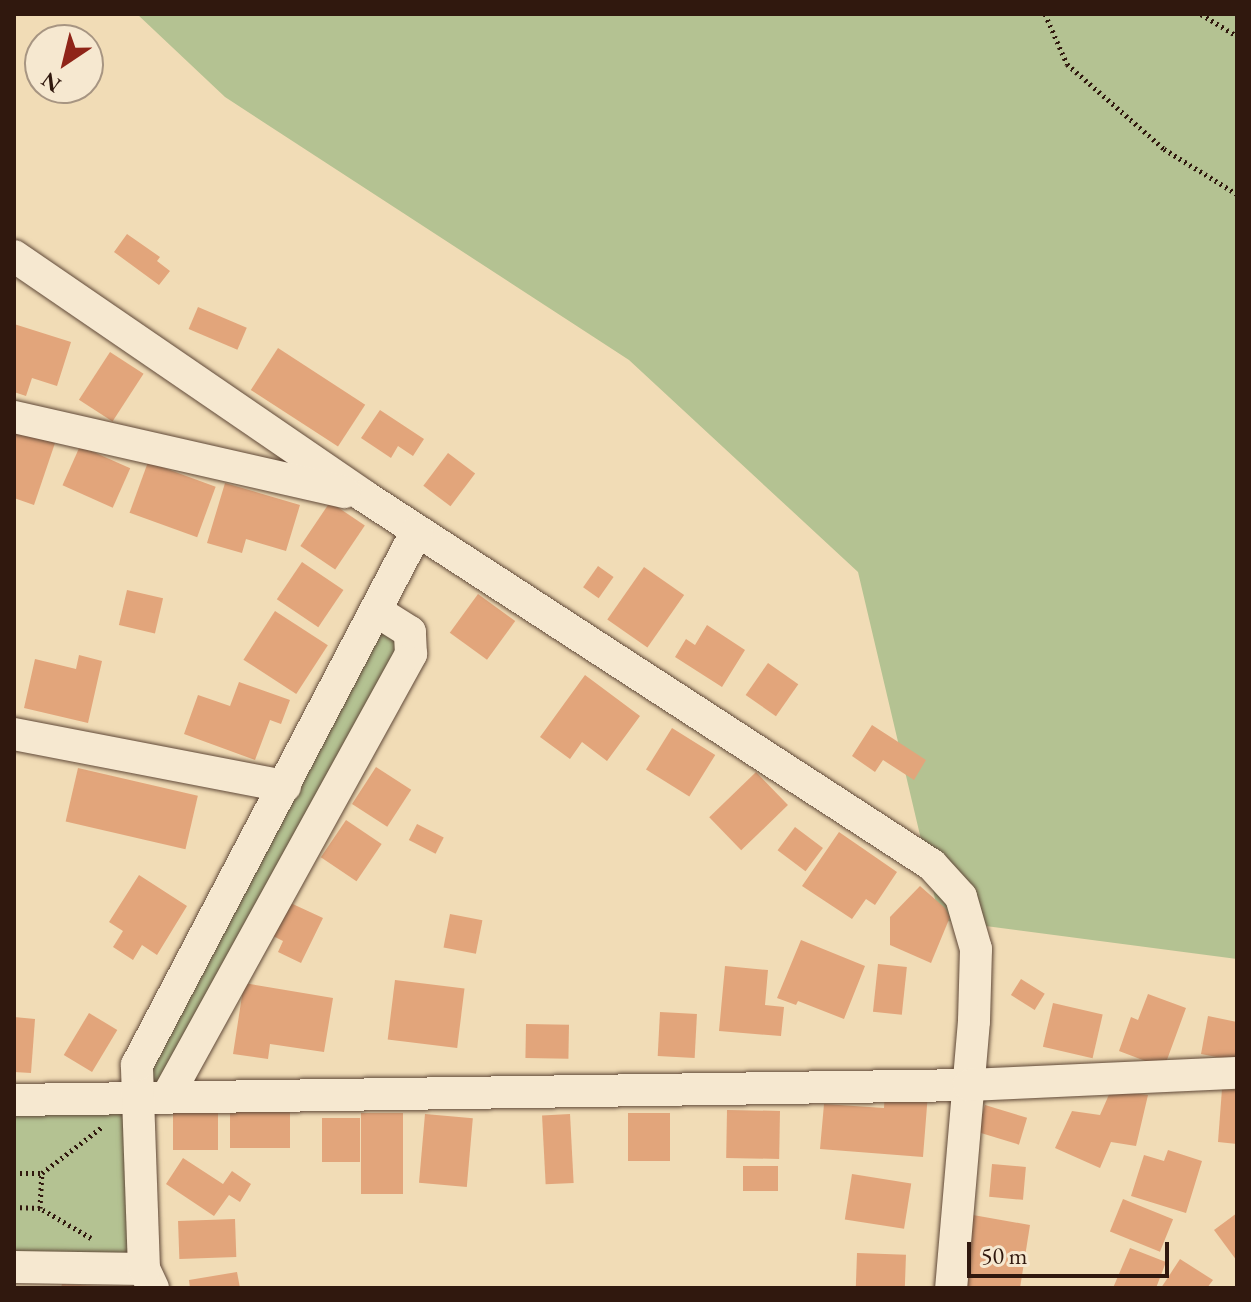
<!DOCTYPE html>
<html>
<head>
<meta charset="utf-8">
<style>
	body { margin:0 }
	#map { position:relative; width:1251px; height:1302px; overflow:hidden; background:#f1dcb6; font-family:"EB Garamond",serif }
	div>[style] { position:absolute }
	.green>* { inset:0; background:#b4c292 }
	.building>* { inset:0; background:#e2a57b; transform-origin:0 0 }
	.path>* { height:5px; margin-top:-2.5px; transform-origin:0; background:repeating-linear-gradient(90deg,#30180e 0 2px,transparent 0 6px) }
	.roads { filter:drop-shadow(0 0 2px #604938) drop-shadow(0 0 2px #604938) }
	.street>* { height:32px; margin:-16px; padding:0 16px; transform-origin:16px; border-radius:16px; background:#f6e8d0 }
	span { translate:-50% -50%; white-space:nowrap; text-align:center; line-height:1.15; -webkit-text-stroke:8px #f6e8d0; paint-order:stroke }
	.frame { position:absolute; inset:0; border:16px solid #30180e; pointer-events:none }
	.north { position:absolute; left:24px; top:24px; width:80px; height:80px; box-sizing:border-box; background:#f6e8d0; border:2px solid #a79582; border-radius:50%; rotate:215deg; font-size:22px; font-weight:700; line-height:32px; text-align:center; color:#30180e }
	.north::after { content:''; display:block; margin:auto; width:28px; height:36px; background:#8f2418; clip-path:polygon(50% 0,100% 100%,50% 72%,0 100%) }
	.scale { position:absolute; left:967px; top:1242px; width:202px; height:36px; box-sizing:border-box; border:4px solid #30180e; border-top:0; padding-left:10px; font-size:24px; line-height:28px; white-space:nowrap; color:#30180e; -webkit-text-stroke:6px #f6e8d0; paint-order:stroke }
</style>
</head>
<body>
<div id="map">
	<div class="green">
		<i style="clip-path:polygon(137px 14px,1237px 14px,1237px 959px,940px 920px,858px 572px,629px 360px,225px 97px)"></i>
		<i style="clip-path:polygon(376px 611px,410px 632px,167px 1097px,140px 1099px,144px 1269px,14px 1267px,14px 1100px,140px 1098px,137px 1065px)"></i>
	</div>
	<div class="building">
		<i style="clip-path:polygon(127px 234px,160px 257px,157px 261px,170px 271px,159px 285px,114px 252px)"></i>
		<i style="left:198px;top:307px;width:53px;height:24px;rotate:23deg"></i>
		<i style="clip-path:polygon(14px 324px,71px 342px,57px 386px,32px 378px,26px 396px,14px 392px)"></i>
		<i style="left:278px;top:348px;width:104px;height:50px;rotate:33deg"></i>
		<i style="left:110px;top:352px;width:40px;height:57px;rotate:33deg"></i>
		<i style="clip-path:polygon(380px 410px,424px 439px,413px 456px,398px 446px,391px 458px,361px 438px)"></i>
		<i style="clip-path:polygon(14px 430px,55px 443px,34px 505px,14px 498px)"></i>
		<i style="left:80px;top:446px;width:55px;height:43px;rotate:24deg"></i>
		<i style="left:448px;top:453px;width:34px;height:41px;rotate:37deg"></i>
		<i style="left:148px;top:462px;width:72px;height:54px;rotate:20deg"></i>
		<i style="clip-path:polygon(225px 483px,300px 505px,286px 551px,246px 539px,242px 553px,207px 543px)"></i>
		<i style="left:330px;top:502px;width:42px;height:53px;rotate:34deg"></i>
		<i style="left:302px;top:562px;width:50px;height:45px;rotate:34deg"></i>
		<i style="left:598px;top:566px;width:19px;height:26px;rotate:35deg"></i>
		<i style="left:644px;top:567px;width:49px;height:64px;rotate:35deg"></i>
		<i style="left:127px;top:590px;width:37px;height:36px;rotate:13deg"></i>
		<i style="left:478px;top:594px;width:46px;height:48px;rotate:36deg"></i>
		<i style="left:275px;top:611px;width:63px;height:58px;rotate:33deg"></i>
		<i style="clip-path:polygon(707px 625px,745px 650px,722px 687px,675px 657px,686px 639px,695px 645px)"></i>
		<i style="clip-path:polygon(79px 655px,102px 661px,88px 723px,24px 708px,35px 659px,76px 669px)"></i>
		<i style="left:768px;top:663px;width:37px;height:39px;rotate:35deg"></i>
		<i style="clip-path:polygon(585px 675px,640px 716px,607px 761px,582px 742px,570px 759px,540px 737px)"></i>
		<i style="clip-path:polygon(239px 682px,290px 700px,281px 724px,270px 720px,255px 760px,184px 734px,198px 695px,230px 706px)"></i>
		<i style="clip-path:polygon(872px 725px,926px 760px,914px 780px,883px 760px,875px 772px,852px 756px)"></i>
		<i style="left:672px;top:728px;width:51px;height:49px;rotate:32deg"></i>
		<i style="left:376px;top:767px;width:42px;height:44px;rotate:33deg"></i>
		<i style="left:78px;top:768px;width:123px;height:55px;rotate:13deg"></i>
		<i style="left:756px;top:772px;width:46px;height:65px;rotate:46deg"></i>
		<i style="left:346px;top:820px;width:43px;height:45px;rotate:34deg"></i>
		<i style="left:417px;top:824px;width:30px;height:18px;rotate:27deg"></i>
		<i style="left:795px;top:827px;width:35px;height:29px;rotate:37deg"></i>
		<i style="clip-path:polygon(839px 832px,897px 872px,875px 905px,866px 899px,852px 919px,802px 886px)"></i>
		<i style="clip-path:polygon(139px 875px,187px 906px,157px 955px,142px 945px,133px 960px,113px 947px,123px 931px,109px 922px)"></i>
		<i style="clip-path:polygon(920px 886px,945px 908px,950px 917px,931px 963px,890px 945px,890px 917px)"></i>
		<i style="clip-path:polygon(284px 900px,323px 918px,301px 963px,278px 952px,283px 941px,267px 933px)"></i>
		<i style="left:450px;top:914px;width:33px;height:34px;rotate:11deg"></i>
		<i style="clip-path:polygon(801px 940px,865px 966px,844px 1019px,798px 1001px,796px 1005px,777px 998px)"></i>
		<i style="left:878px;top:964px;width:29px;height:48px;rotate:6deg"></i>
		<i style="clip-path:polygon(725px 966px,768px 970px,765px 1005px,784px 1007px,781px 1036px,719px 1031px)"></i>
		<i style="left:1021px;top:979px;width:28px;height:19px;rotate:32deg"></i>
		<i style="left:395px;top:980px;width:70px;height:60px;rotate:7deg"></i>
		<i style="clip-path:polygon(244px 983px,333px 998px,324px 1052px,270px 1044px,268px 1059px,233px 1054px)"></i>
		<i style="clip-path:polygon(1148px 994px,1186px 1008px,1164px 1068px,1119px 1051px,1131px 1017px,1138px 1020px)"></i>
		<i style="left:1053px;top:1003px;width:51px;height:45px;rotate:13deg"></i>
		<i style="left:660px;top:1012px;width:37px;height:44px;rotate:3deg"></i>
		<i style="left:89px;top:1013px;width:33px;height:49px;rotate:31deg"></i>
		<i style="clip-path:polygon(1208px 1016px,1237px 1022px,1237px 1061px,1201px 1054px)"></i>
		<i style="clip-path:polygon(14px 1017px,35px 1019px,31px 1073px,14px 1072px)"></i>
		<i style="left:526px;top:1024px;width:43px;height:34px;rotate:1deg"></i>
		<i style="clip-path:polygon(885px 1089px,928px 1093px,923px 1157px,820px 1149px,824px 1104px,884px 1108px)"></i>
		<i style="clip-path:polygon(1222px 1089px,1237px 1090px,1237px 1144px,1218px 1142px)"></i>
		<i style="clip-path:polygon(1111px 1090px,1148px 1095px,1136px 1146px,1111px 1142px,1100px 1168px,1055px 1148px,1072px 1111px,1100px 1115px)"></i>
		<i style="left:985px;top:1105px;width:44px;height:28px;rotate:17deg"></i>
		<i style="left:230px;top:1109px;width:60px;height:39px"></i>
		<i style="left:727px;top:1110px;width:53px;height:48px;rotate:1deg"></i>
		<i style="left:173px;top:1111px;width:45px;height:39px"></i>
		<i style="left:403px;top:1113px;width:81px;height:42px;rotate:90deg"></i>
		<i style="left:628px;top:1113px;width:42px;height:48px"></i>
		<i style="left:425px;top:1114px;width:48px;height:69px;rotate:5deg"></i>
		<i style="left:570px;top:1114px;width:69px;height:28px;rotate:87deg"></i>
		<i style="left:322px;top:1118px;width:38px;height:44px"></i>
		<i style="clip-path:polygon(1168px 1150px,1202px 1161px,1186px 1213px,1131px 1196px,1144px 1155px,1164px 1161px)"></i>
		<i style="clip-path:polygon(183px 1158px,223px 1184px,232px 1171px,251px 1184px,240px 1202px,229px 1195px,214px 1216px,166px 1184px)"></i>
		<i style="left:992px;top:1164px;width:34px;height:33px;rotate:5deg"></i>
		<i style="left:743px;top:1166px;width:35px;height:25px"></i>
		<i style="left:852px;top:1174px;width:60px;height:46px;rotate:9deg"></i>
		<i style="left:1123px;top:1199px;width:54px;height:35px;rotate:22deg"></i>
		<i style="clip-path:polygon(1237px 1213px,1237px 1261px,1214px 1230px)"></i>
		<i style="clip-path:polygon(973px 1215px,1030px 1225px,1020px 1288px,961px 1288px)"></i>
		<i style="left:235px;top:1219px;width:38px;height:57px;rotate:88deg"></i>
		<i style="clip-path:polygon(1130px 1248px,1166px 1262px,1156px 1288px,1113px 1288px)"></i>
		<i style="left:857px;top:1253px;width:49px;height:35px;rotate:2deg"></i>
		<i style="clip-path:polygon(1180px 1259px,1213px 1280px,1207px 1288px,1161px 1288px)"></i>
		<i style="clip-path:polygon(237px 1272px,240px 1288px,190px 1288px,189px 1280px)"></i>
		<i style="clip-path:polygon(62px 1284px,95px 1286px,95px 1288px,61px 1288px)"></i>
	</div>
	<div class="path">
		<i style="left:1045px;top:14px;width:55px;rotate:66.3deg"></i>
		<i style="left:1067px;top:64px;width:129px;rotate:41.2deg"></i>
		<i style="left:1164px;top:149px;width:86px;rotate:31.7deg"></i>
		<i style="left:1201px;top:14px;width:42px;rotate:31.4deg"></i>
		<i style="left:14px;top:1173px;width:28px"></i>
		<i style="left:14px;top:1207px;width:26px;rotate:2deg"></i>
		<i style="left:91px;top:1238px;width:59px;rotate:-149.5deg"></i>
		<i style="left:40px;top:1208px;width:35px;rotate:-87deg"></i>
		<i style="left:42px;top:1173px;width:76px;rotate:-37.5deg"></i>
	</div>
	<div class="roads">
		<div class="street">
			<i style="left:14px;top:256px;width:424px;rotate:34.4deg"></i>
			<i style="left:364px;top:496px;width:677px;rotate:33.01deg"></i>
			<i style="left:932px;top:865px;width:43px;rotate:47.8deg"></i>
			<i style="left:961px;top:897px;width:54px;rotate:73.9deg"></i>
			<i style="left:976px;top:949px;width:72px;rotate:91.6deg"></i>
			<i style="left:974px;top:1021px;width:268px;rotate:94.9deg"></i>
			<i style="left:14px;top:417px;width:339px;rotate:12.8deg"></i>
			<i style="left:14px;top:734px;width:276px;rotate:10.9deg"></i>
			<i style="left:167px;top:1097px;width:506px;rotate:-61.15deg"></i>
			<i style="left:411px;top:654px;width:22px;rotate:-93deg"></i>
			<i style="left:410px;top:632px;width:40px;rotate:-148deg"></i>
			<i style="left:14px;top:1100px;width:955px;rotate:-0.9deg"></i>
			<i style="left:969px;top:1085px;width:268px;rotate:-2.6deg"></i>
			<i style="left:14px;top:1267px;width:130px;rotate:0.9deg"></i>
			<i style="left:153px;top:1288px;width:21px;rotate:-115deg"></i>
			<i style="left:144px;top:1269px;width:204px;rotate:-92deg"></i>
			<i style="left:137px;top:1065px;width:603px;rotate:-62.33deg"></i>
		</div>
	</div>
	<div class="frame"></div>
	<div class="north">N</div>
	<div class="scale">50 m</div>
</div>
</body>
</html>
